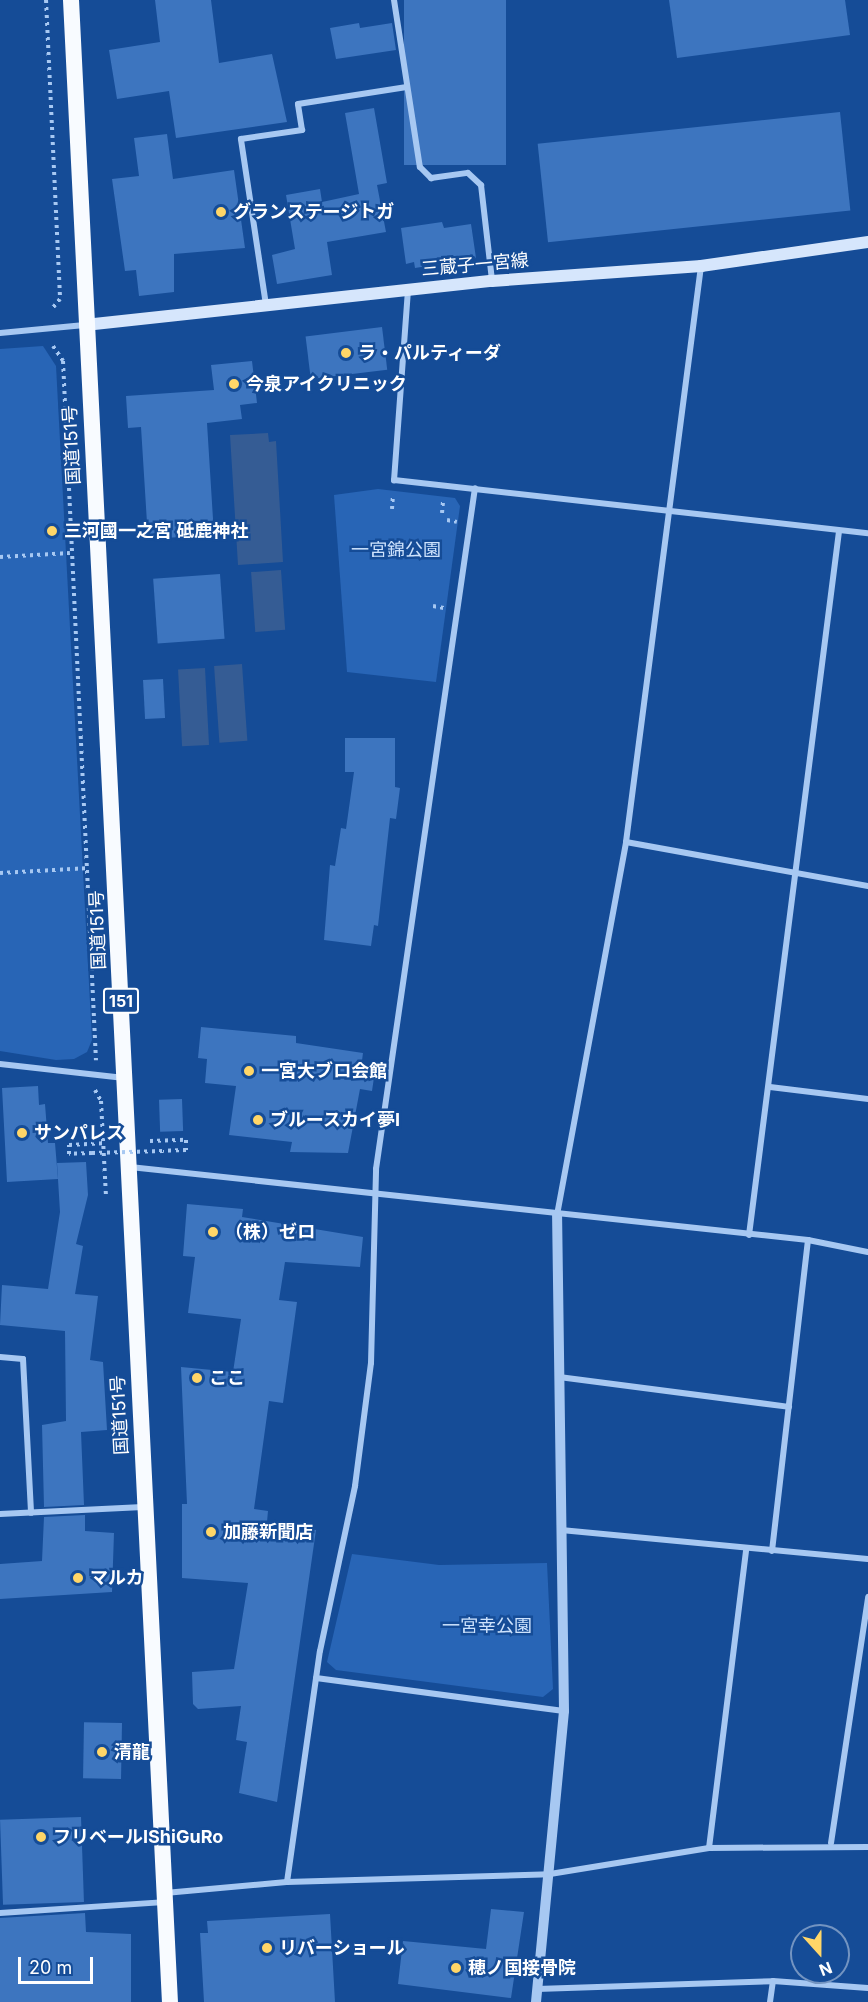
<!DOCTYPE html>
<html>
<head>
<meta charset="utf-8">
<style>
	body { margin:0 }
	#map { position:relative; width:868px; height:2002px; overflow:hidden; background:#154c97; font-family:Inter,"Noto Sans JP",sans-serif }
	div>[style] { position:absolute }
	.green>* { inset:0; background:#2865b6 }
	.water>* { inset:0; background:#355c94; transform-origin:0 0 }
	.building>* { inset:0; background:#3d75bf; transform-origin:0 0 }
	.path>* { height:4px; margin-top:-2px; transform-origin:0; background:repeating-linear-gradient(90deg,#a7c8f2 0 3px,transparent 0 7.5px) }
	.minor>* { height:6px; margin:-3px; padding:0 3px; transform-origin:3px; border-radius:3px; background:#a7c8f2 }
	.tertiary>* { height:10px; margin:-5px; padding:0 5px; transform-origin:5px; border-radius:5px; background:#a7c8f2 }
	.secondary>* { height:12px; margin:-6px; padding:0 6px; transform-origin:6px; border-radius:6px; background:#d6e6fc }
	.trunk>* { height:16px; margin:-8px; padding:0 8px; transform-origin:8px; border-radius:8px; background:#f8fbff }
	.path-bridge>* { height:4px; margin-top:-2px; transform-origin:0; background:repeating-linear-gradient(90deg,#a7c8f2 0 3px,transparent 0 7.5px) }
	.dots>* { width:16px; height:16px; translate:-50% -50%; box-sizing:border-box; border:3px solid #154c97; border-radius:50% }
	span { translate:-50% -50%; white-space:nowrap; text-align:center; line-height:1.15; -webkit-text-stroke:5px #154c97; paint-order:stroke }
	.shield-label span { padding:2px 4px; background:#154c97; border:2px solid; border-radius:4px; -webkit-text-stroke-width:0 }
	.shield-label { font-size:16px; color:#fff; font-weight:700 }
	.poi-label { font-size:18px; color:#fff; font-weight:700 }
	.left { translate:0 -50%; text-align:left }
	.street-label { font-size:18px; color:#fff }
	.park-label { font-size:18px; color:#cee3fd }
	.north { position:absolute; left:790px; top:1924px; width:60px; height:60px; box-sizing:border-box; background:#154c97; border:2px solid #7394c1; border-radius:50%; rotate:159deg; font-size:16px; font-weight:700; line-height:24px; text-align:center; color:#fff }
	.north::after { content:''; display:block; margin:auto; width:21px; height:27px; background:#ffd668; clip-path:polygon(50% 0,100% 100%,50% 72%,0 100%) }
	.scale { position:absolute; left:18px; top:1957px; width:75px; height:27px; box-sizing:border-box; border:3px solid #fff; border-top:0; padding-left:8px; font-size:18px; line-height:21px; white-space:nowrap; color:#fff; -webkit-text-stroke:4px #154c97; paint-order:stroke }
</style>
</head>
<body>
<div id="map">
	<div class="green">
		<i style="clip-path:polygon(43px 346px,56px 366px,92px 1040px,87px 1052px,74px 1059px,56px 1060px,0 1051px,0 349px)"></i>
		<i style="clip-path:polygon(378px 489px,455px 498px,460px 506px,436px 682px,347px 672px,334px 495px)"></i>
		<i style="clip-path:polygon(352px 1554px,439px 1565px,547px 1563px,553px 1689px,543px 1697px,336px 1670px,327px 1662px)"></i>
	</div>
	<div class="water">
		<i style="clip-path:polygon(268px 433px,269px 442px,276px 441px,283px 562px,238px 565px,230px 435px)"></i>
		<i style="left:281px;top:570px;width:60px;height:30px;rotate:86deg"></i>
		<i style="left:242px;top:664px;width:77px;height:28px;rotate:86deg"></i>
		<i style="left:205px;top:668px;width:77px;height:27px;rotate:87deg"></i>
	</div>
	<div class="building">
		<i style="clip-path:polygon(155px 0,211px 0,219px 63px,272px 54px,287px 122px,176px 138px,169px 91px,117px 99px,109px 50px,160px 42px)"></i>
		<i style="left:404px;top:0;width:102px;height:165px"></i>
		<i style="clip-path:polygon(669px 0,845px 0,850px 35px,677px 58px)"></i>
		<i style="clip-path:polygon(359px 23px,360px 28px,392px 23px,396px 50px,336px 59px,330px 28px)"></i>
		<i style="clip-path:polygon(374px 108px,387px 183px,377px 185px,386px 232px,327px 242px,332px 275px,277px 284px,272px 255px,295px 249px,286px 195px,320px 189px,322px 202px,359px 194px,345px 113px)"></i>
		<i style="left:840px;top:112px;width:99px;height:304px;rotate:84deg"></i>
		<i style="clip-path:polygon(167px 134px,173px 179px,234px 170px,245px 248px,174px 254px,174px 292px,139px 296px,136px 270px,125px 271px,112px 179px,139px 176px,134px 138px)"></i>
		<i style="clip-path:polygon(442px 222px,444px 228px,471px 224px,476px 258px,415px 268px,414px 262px,406px 264px,401px 228px)"></i>
		<i style="left:382px;top:327px;width:43px;height:77px;rotate:83deg"></i>
		<i style="clip-path:polygon(252px 361px,257px 403px,240px 405px,242px 419px,207px 423px,214px 535px,148px 539px,141px 427px,128px 428px,126px 396px,214px 390px,211px 365px)"></i>
		<i style="left:220px;top:574px;width:65px;height:67px;rotate:86deg"></i>
		<i style="left:163px;top:679px;width:39px;height:20px;rotate:87deg"></i>
		<i style="clip-path:polygon(345px 738px,395px 738px,395px 787px,400px 788px,396px 819px,390px 818px,378px 926px,374px 925px,371px 946px,324px 940px,330px 865px,335px 866px,341px 828px,346px 829px,354px 772px,345px 772px)"></i>
		<i style="clip-path:polygon(201px 1027px,296px 1036px,296px 1043px,363px 1053px,361px 1068px,375px 1071px,372px 1091px,360px 1089px,348px 1153px,290px 1152px,292px 1142px,229px 1135px,236px 1086px,205px 1083px,207px 1059px,198px 1058px)"></i>
		<i style="clip-path:polygon(38px 1086px,39px 1105px,45px 1104px,48px 1143px,55px 1143px,58px 1179px,7px 1182px,2px 1088px)"></i>
		<i style="left:182px;top:1099px;width:32px;height:23px;rotate:88deg"></i>
		<i style="clip-path:polygon(86px 1162px,88px 1195px,76px 1244px,83px 1246px,75px 1294px,98px 1296px,90px 1360px,103px 1362px,107px 1430px,81px 1432px,84px 1505px,44px 1507px,42px 1425px,66px 1421px,65px 1331px,0 1325px,2px 1285px,48px 1289px,60px 1212px,57px 1163px)"></i>
		<i style="clip-path:polygon(187px 1204px,243px 1209px,242px 1217px,363px 1237px,360px 1267px,285px 1262px,279px 1300px,297px 1302px,283px 1403px,269px 1401px,254px 1509px,268px 1511px,267px 1522px,316px 1530px,277px 1802px,239px 1793px,247px 1742px,236px 1740px,241px 1706px,198px 1709px,193px 1704px,192px 1672px,234px 1669px,248px 1583px,182px 1578px,182px 1504px,187px 1504px,181px 1367px,233px 1372px,241px 1319px,188px 1313px,195px 1257px,183px 1256px)"></i>
		<i style="clip-path:polygon(85px 1515px,85px 1531px,114px 1533px,112px 1592px,0 1599px,0 1564px,42px 1561px,44px 1517px)"></i>
		<i style="left:122px;top:1723px;width:56px;height:38px;rotate:91deg"></i>
		<i style="left:81px;top:1817px;width:85px;height:81px;rotate:88deg"></i>
		<i style="clip-path:polygon(491px 1909px,524px 1912px,511px 1998px,398px 1984px,403px 1941px,486px 1949px)"></i>
		<i style="clip-path:polygon(85px 1913px,86px 1932px,131px 1934px,131px 2002px,0 2002px,0 1918px)"></i>
		<i style="clip-path:polygon(330px 1914px,335px 2002px,204px 2002px,200px 1933px,208px 1933px,207px 1921px)"></i>
	</div>
	<div class="path">
		<i style="left:46px;top:0;width:299px;rotate:87.3deg"></i>
		<i style="left:60px;top:299px;width:13px;rotate:129deg"></i>
		<i style="left:53px;top:346px;width:18px;rotate:56deg"></i>
		<i style="left:63px;top:361px;width:700px;rotate:87.3deg"></i>
		<i style="left:392px;top:509px;width:14px;rotate:-86deg"></i>
		<i style="left:442px;top:513px;width:12px;rotate:-85deg"></i>
		<i style="left:447px;top:520px;width:10px;rotate:11deg"></i>
		<i style="left:0;top:557px;width:70px;rotate:-3.3deg"></i>
		<i style="left:433px;top:606px;width:11px;rotate:10deg"></i>
		<i style="left:0;top:873px;width:90px;rotate:-3.2deg"></i>
		<i style="left:95px;top:1090px;width:13px;rotate:61deg"></i>
		<i style="left:101px;top:1101px;width:95px;rotate:87deg"></i>
		<i style="left:150px;top:1141px;width:36px;rotate:-2deg"></i>
		<i style="left:186px;top:1140px;width:10px;rotate:90deg"></i>
		<i style="left:186px;top:1150px;width:23px;rotate:178deg"></i>
		<i style="left:92px;top:1153px;width:23px;rotate:178deg"></i>
		<i style="left:69px;top:1154px;width:9px;rotate:-90deg"></i>
		<i style="left:69px;top:1145px;width:34px;rotate:-3deg"></i>
	</div>
	<div class="minor">
		<i style="left:394px;top:0;width:169px;rotate:81.2deg"></i>
		<i style="left:420px;top:167px;width:16px;rotate:45deg"></i>
		<i style="left:431px;top:178px;width:37px;rotate:-8deg"></i>
		<i style="left:468px;top:173px;width:18px;rotate:43deg"></i>
		<i style="left:481px;top:185px;width:96px;rotate:83.4deg"></i>
		<i style="left:408px;top:290px;width:191px;rotate:94.2deg"></i>
		<i style="left:394px;top:480px;width:477px;rotate:6.4deg"></i>
		<i style="left:266px;top:305px;width:168px;rotate:-98.6deg"></i>
		<i style="left:241px;top:139px;width:62px;rotate:-8.4deg"></i>
		<i style="left:302px;top:130px;width:26px;rotate:-99deg"></i>
		<i style="left:298px;top:104px;width:110px;rotate:-8.9deg"></i>
		<i style="left:0;top:333px;width:85px;rotate:-5.4deg"></i>
		<i style="left:626px;top:842px;width:246px;rotate:10.3deg"></i>
		<i style="left:0;top:1064px;width:125px;rotate:6.4deg"></i>
		<i style="left:770px;top:1087px;width:99px;rotate:7deg"></i>
		<i style="left:130px;top:1167px;width:682px;rotate:6.15deg"></i>
		<i style="left:808px;top:1240px;width:61px;rotate:11.3deg"></i>
		<i style="left:557px;top:1215px;width:379px;rotate:-79.5deg"></i>
		<i style="left:626px;top:842px;width:581px;rotate:-82.58deg"></i>
		<i style="left:749px;top:1235px;width:710px;rotate:-82.71deg"></i>
		<i style="left:0;top:1357px;width:23px;rotate:5deg"></i>
		<i style="left:23px;top:1359px;width:154px;rotate:87deg"></i>
		<i style="left:559px;top:1377px;width:232px;rotate:7.4deg"></i>
		<i style="left:0;top:1514px;width:143px;rotate:-2.8deg"></i>
		<i style="left:561px;top:1530px;width:308px;rotate:5.4deg"></i>
		<i style="left:772px;top:1551px;width:313px;rotate:-83.4deg"></i>
		<i style="left:316px;top:1678px;width:250px;rotate:7.6deg"></i>
		<i style="left:831px;top:1843px;width:249px;rotate:-81.4deg"></i>
		<i style="left:709px;top:1848px;width:159px;rotate:-0.4deg"></i>
		<i style="left:287px;top:1882px;width:233px;rotate:-81.9deg"></i>
		<i style="left:320px;top:1651px;width:169px;rotate:-78deg"></i>
		<i style="left:355px;top:1486px;width:124px;rotate:-82.6deg"></i>
		<i style="left:371px;top:1363px;width:194px;rotate:-88.5deg"></i>
		<i style="left:376px;top:1169px;width:688px;rotate:-81.73deg"></i>
		<i style="left:165px;top:1893px;width:122px;rotate:-5.2deg"></i>
		<i style="left:287px;top:1882px;width:263px;rotate:-1.7deg"></i>
		<i style="left:550px;top:1874px;width:161px;rotate:-9.3deg"></i>
		<i style="left:709px;top:1848px;width:301px;rotate:-82.9deg"></i>
		<i style="left:0;top:1913px;width:164px;rotate:-3.8deg"></i>
		<i style="left:537px;top:1989px;width:236px;rotate:-1.9deg"></i>
		<i style="left:773px;top:1981px;width:95px;rotate:4.2deg"></i>
		<i style="left:770px;top:2002px;width:21px;rotate:-82deg"></i>
	</div>
	<div class="tertiary">
		<i style="left:536px;top:2002px;width:292px;rotate:-84.5deg"></i>
		<i style="left:564px;top:1711px;width:496px;rotate:-90.8deg"></i>
	</div>
	<div class="secondary">
		<i style="left:85px;top:325px;width:409px;rotate:-6.2deg"></i>
		<i style="left:492px;top:281px;width:210px;rotate:-4.1deg"></i>
		<i style="left:701px;top:266px;width:169px;rotate:-8.2deg"></i>
	</div>
	<div class="trunk">
		<i style="left:71px;top:0;width:2004px;rotate:87.17deg"></i>
	</div>
	<div class="path-bridge">
		<i style="left:92px;top:1153px;width:71px;rotate:-1.6deg"></i>
	</div>
	<div class="dots">
		<i style="left:221px;top:212px;background:#ffd668"></i>
		<i style="left:346px;top:353px;background:#ffd668"></i>
		<i style="left:234px;top:384px;background:#ffd668"></i>
		<i style="left:52px;top:531px;background:#ffd668"></i>
		<i style="left:249px;top:1071px;background:#ffd668"></i>
		<i style="left:258px;top:1120px;background:#ffd668"></i>
		<i style="left:22px;top:1133px;background:#ffd668"></i>
		<i style="left:213px;top:1232px;background:#ffd668"></i>
		<i style="left:197px;top:1378px;background:#ffd668"></i>
		<i style="left:211px;top:1532px;background:#ffd668"></i>
		<i style="left:78px;top:1578px;background:#ffd668"></i>
		<i style="left:102px;top:1752px;background:#ffd668"></i>
		<i style="left:41px;top:1837px;background:#ffd668"></i>
		<i style="left:267px;top:1948px;background:#ffd668"></i>
		<i style="left:456px;top:1968px;background:#ffd668"></i>
	</div>
	<div class="shield-label">
		<span style="left:121px;top:1001px">151</span>
	</div>
	<div class="poi-label">
		<span class="left" style="left:233px;top:212px">グランステージトガ</span>
		<span class="left" style="left:358px;top:353px">ラ・パルティーダ</span>
		<span class="left" style="left:246px;top:384px">今泉アイクリニック</span>
		<span class="left" style="left:64px;top:531px">三河國一之宮 砥鹿神社</span>
		<span class="left" style="left:261px;top:1071px">一宮大ブロ会館</span>
		<span class="left" style="left:270px;top:1120px">ブルースカイ夢I</span>
		<span class="left" style="left:34px;top:1133px">サンパレス</span>
		<span class="left" style="left:225px;top:1232px">（株）ゼロ</span>
		<span class="left" style="left:209px;top:1378px">ここ</span>
		<span class="left" style="left:223px;top:1532px">加藤新聞店</span>
		<span class="left" style="left:90px;top:1578px">マルカ</span>
		<span class="left" style="left:114px;top:1752px">清龍</span>
		<span class="left" style="left:53px;top:1837px">フリベールIShiGuRo</span>
		<span class="left" style="left:279px;top:1948px">リバーショール</span>
		<span class="left" style="left:468px;top:1968px">穂ノ国接骨院</span>
	</div>
	<div class="street-label">
		<span style="left:475px;top:265px;rotate:-5deg">三蔵子一宮線</span>
		<span style="left:72px;top:445px;rotate:-93deg">国道151号</span>
		<span style="left:98px;top:930px;rotate:-92deg">国道151号</span>
		<span style="left:120px;top:1415px;rotate:-93deg">国道151号</span>
	</div>
	<div class="park-label">
		<span style="left:396px;top:550px">一宮錦公園</span>
		<span style="left:487px;top:1626px">一宮幸公園</span>
	</div>
	<div class="north">N</div>
	<div class="scale">20 m</div>
</div>
</body>
</html>
